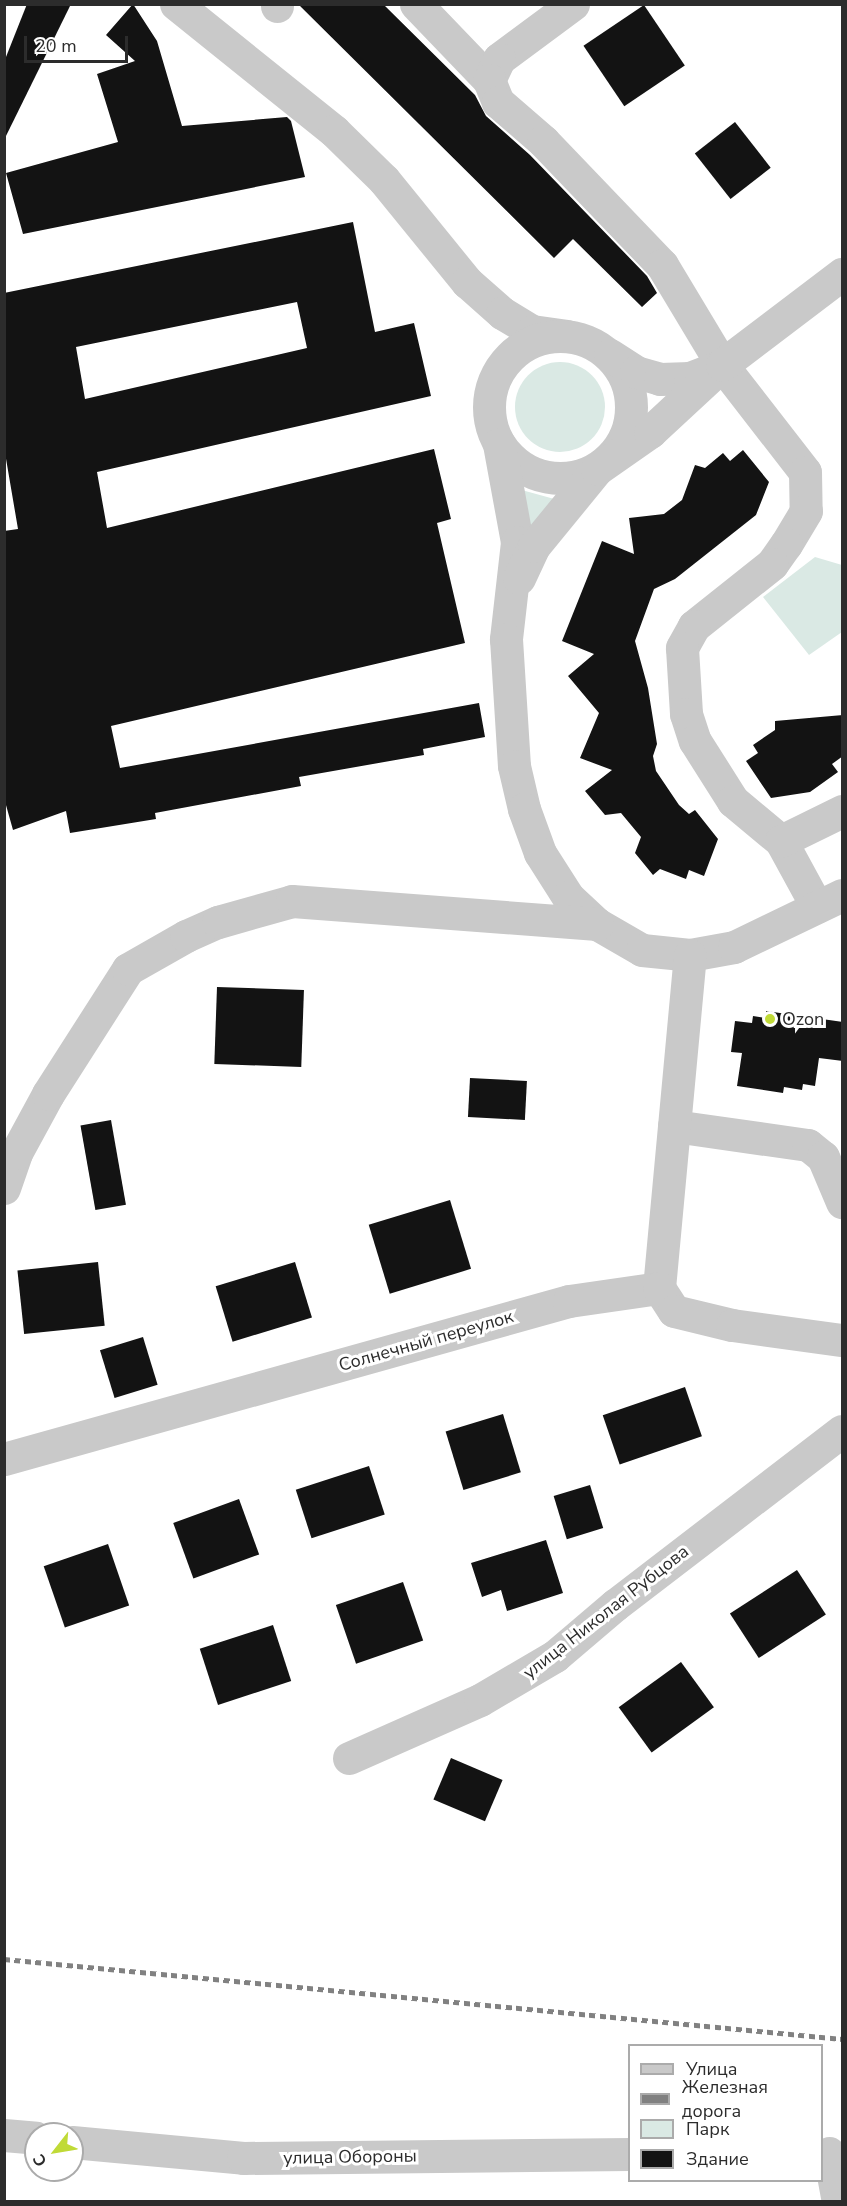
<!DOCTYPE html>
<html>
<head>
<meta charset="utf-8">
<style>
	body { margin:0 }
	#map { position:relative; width:847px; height:2206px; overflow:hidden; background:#fff; font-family:"Nunito Sans",sans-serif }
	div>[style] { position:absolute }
	.green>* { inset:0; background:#dae9e4 }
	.round { border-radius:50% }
	.building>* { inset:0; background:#131313; transform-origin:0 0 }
	.minor>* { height:33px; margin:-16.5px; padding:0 16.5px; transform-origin:16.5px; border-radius:16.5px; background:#c9c9c9 }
	.minor>.ring { margin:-16.5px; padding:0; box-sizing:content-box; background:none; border:33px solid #c9c9c9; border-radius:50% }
	.rail>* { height:4.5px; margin-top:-2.25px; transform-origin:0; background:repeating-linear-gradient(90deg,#818181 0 6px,transparent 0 10.5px) }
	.dots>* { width:16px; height:16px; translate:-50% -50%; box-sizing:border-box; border:3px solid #fff; border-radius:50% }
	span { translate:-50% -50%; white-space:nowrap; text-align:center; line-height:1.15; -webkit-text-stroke:6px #fff; paint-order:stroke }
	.poi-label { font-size:18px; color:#2c2c2c }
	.left { translate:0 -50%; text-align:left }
	.street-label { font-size:18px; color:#2c2c2c }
	.frame { position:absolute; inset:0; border:6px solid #2c2c2c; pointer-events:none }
	.legend { position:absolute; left:628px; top:2044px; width:195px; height:138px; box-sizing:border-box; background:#fff; border:2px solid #ababab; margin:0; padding:8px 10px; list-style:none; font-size:18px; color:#2c2c2c }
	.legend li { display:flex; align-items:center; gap:12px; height:30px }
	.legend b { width:30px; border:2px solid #ababab }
	.north { position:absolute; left:24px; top:2122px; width:60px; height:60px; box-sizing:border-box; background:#fff; border:2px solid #ababab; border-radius:50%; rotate:239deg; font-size:16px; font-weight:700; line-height:24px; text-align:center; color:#2c2c2c }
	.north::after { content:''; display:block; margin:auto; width:21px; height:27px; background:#c0da37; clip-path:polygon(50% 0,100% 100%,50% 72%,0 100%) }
	.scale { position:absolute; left:24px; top:36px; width:104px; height:27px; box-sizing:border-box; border:3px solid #2c2c2c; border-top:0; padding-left:8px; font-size:18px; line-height:21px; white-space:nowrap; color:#2c2c2c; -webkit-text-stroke:4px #fff; paint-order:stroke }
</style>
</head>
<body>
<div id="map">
	<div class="green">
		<i class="round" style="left:515px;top:362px;width:90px;height:90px"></i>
		<i style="clip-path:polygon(518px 489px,558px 500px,526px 537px)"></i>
		<i style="clip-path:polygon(815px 557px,842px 565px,842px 632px,809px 655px,763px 597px)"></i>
	</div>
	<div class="building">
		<i style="clip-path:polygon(27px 4px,71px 4px,4px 140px,4px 62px)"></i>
		<i style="clip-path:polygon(133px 4px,157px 41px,182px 126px,287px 117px,291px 121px,305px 177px,23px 234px,6px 173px,118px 142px,97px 74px,135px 61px,106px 35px)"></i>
		<i style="clip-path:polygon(298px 4px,383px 4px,475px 95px,486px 116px,530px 155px,647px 276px,657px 293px,642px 307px,573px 239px,554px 258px)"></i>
		<i style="left:644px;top:5px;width:73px;height:73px;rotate:56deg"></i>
		<i style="left:735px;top:122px;width:58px;height:51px;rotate:52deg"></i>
		<i style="clip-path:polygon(evenodd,353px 222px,375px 332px,414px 323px,431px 396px,97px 472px,107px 528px,434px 449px,451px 519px,437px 523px,465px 643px,111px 726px,120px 768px,479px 703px,485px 737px,423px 749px,424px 755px,299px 777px,301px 786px,155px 813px,156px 819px,70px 833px,66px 811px,13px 830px,4px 798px,4px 531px,18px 529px,4px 447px,4px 293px,353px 222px,297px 302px,307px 348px,85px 399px,76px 347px,297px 302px)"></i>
		<i style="clip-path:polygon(743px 450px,769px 482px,756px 515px,675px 579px,654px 589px,635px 641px,648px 688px,657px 744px,653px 756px,656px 771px,679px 805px,689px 814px,695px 810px,718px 839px,704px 876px,689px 870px,686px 879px,660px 869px,653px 875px,635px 853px,641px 837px,621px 813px,605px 815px,585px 791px,612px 770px,580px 758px,599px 713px,568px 676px,594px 654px,562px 641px,602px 541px,634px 554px,629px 518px,664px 514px,682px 500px,695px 465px,705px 468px,723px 453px,730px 461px)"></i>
		<i style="clip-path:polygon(843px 715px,843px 756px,832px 764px,838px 772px,810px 792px,771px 798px,746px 761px,758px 753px,753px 745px,775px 730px,775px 721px)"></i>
		<i style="left:217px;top:987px;width:87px;height:77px;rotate:2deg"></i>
		<i style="clip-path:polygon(766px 1011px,843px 1022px,843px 1061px,819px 1058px,815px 1086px,803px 1084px,802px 1090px,784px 1087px,783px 1093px,737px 1086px,742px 1053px,731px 1052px,735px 1021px,752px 1023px,753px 1016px,766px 1018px)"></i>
		<i style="left:470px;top:1078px;width:57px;height:39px;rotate:3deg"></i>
		<i style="left:111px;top:1120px;width:86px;height:31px;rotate:80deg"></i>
		<i style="left:450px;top:1200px;width:72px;height:85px;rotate:73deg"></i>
		<i style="left:98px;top:1262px;width:64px;height:81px;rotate:84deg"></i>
		<i style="left:295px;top:1262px;width:58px;height:83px;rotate:73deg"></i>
		<i style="left:143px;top:1337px;width:50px;height:45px;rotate:73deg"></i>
		<i style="left:685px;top:1387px;width:52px;height:87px;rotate:71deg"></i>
		<i style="left:503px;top:1414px;width:61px;height:60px;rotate:73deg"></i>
		<i style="left:369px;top:1466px;width:51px;height:77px;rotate:72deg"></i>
		<i style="left:590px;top:1485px;width:45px;height:38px;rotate:73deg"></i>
		<i style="left:239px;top:1499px;width:59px;height:70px;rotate:70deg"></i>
		<i style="clip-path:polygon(546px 1540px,563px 1593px,507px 1611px,501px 1590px,482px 1597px,471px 1563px)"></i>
		<i style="left:108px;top:1544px;width:65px;height:68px;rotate:71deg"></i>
		<i style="left:797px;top:1570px;width:53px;height:80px;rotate:57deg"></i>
		<i style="left:403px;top:1582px;width:62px;height:71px;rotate:71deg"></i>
		<i style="left:273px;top:1625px;width:59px;height:77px;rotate:72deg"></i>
		<i style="left:681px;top:1662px;width:56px;height:77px;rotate:54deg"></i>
		<i style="left:451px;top:1758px;width:56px;height:45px;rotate:23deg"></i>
	</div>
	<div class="minor">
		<i style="left:176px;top:4px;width:203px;rotate:38.8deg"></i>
		<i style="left:334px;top:131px;width:70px;rotate:44.4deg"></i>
		<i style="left:384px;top:180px;width:132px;rotate:50.9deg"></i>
		<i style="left:467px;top:282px;width:47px;rotate:41.5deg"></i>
		<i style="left:502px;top:313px;width:35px;rotate:31deg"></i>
		<i style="left:532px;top:331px;width:36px;rotate:8deg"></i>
		<i style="left:416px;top:4px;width:105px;rotate:46.2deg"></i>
		<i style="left:573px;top:4px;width:92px;rotate:143.4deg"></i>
		<i style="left:499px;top:59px;width:23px;rotate:115deg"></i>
		<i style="left:489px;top:80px;width:24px;rotate:68deg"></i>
		<i style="left:498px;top:102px;width:60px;rotate:40.9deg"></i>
		<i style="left:543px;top:141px;width:172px;rotate:46.2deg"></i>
		<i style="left:662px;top:265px;width:117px;rotate:59deg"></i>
		<i style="left:722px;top:365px;width:135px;rotate:52.2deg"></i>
		<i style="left:805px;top:472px;width:39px;rotate:89deg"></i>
		<i style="left:806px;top:511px;width:39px;rotate:121deg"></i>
		<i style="left:786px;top:544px;width:24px;rotate:125deg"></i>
		<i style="left:772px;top:564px;width:100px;rotate:141.5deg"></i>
		<i style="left:694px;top:626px;width:25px;rotate:119deg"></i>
		<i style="left:682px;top:648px;width:66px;rotate:86.5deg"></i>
		<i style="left:686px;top:714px;width:28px;rotate:72deg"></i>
		<i style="left:695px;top:741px;width:71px;rotate:57.7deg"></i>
		<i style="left:733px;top:801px;width:62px;rotate:39.8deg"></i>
		<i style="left:781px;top:841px;width:75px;rotate:61.4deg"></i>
		<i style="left:277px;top:6px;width:2px;rotate:-90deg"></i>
		<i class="ring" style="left:489px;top:336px;width:109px;height:109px"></i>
		<i style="left:610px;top:355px;width:31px;rotate:33deg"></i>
		<i style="left:636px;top:372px;width:25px;rotate:16deg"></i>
		<i style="left:660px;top:379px;width:30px;rotate:-2deg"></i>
		<i style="left:690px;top:378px;width:30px;rotate:-21deg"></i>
		<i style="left:499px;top:444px;width:100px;rotate:79.6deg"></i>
		<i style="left:517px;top:542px;width:98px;rotate:96.5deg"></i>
		<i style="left:506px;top:639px;width:127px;rotate:86.4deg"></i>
		<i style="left:514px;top:766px;width:44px;rotate:76.9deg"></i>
		<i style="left:524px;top:809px;width:47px;rotate:70deg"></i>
		<i style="left:540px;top:853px;width:52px;rotate:57.5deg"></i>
		<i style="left:568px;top:897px;width:40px;rotate:43deg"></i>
		<i style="left:597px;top:924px;width:52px;rotate:30deg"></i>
		<i style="left:642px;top:950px;width:48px;rotate:5.9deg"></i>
		<i style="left:690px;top:955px;width:45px;rotate:-10.3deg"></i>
		<i style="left:734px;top:947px;width:120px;rotate:-25.7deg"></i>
		<i style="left:519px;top:578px;width:35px;rotate:-65deg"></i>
		<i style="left:534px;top:546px;width:99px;rotate:-50.7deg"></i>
		<i style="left:597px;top:469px;width:65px;rotate:-34.9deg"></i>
		<i style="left:650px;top:432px;width:98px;rotate:-42.9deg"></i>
		<i style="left:722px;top:365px;width:151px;rotate:-37.2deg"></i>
		<i style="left:781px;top:841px;width:68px;rotate:-26.2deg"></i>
		<i style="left:674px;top:1126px;width:135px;rotate:8.1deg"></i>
		<i style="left:808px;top:1145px;width:19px;rotate:39deg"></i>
		<i style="left:823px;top:1157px;width:49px;rotate:67.1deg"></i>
		<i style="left:4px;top:1188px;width:37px;rotate:-71deg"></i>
		<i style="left:16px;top:1153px;width:67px;rotate:-61.5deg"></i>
		<i style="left:48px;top:1094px;width:148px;rotate:-57.4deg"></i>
		<i style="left:128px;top:969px;width:67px;rotate:-29.6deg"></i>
		<i style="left:186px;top:936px;width:35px;rotate:-24deg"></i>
		<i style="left:218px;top:922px;width:77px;rotate:-15.8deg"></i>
		<i style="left:292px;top:901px;width:306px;rotate:4.3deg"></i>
		<i style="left:659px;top:1288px;width:334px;rotate:-84.7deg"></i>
		<i style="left:4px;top:1459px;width:587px;rotate:-15.62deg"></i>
		<i style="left:569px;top:1301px;width:91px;rotate:-8.2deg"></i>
		<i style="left:659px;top:1288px;width:27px;rotate:57deg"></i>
		<i style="left:674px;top:1311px;width:60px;rotate:13.6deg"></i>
		<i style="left:732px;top:1325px;width:111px;rotate:7.8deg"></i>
		<i style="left:349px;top:1758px;width:143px;rotate:-23.9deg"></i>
		<i style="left:480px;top:1700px;width:87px;rotate:-30.4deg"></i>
		<i style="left:555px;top:1656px;width:79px;rotate:-40.4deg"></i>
		<i style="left:615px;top:1605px;width:286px;rotate:-37.5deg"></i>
		<i style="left:4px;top:2135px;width:32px;rotate:5deg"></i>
		<i style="left:72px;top:2142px;width:172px;rotate:5.3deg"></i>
		<i style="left:243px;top:2158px;width:387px;rotate:-0.6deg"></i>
		<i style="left:829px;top:2153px;width:50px;rotate:79.6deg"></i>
	</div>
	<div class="rail">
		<i style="left:4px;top:1959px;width:842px;rotate:5.45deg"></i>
	</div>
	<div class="dots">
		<i style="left:770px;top:1019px;background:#c0da37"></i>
	</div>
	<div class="poi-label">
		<span class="left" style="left:782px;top:1019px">Ozon</span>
	</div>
	<div class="street-label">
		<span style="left:426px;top:1341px;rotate:-16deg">Солнечный переулок</span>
		<span style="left:606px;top:1612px;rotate:-38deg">улица Николая Рубцова</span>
		<span style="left:350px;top:2157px;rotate:-1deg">улица Обороны</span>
	</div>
	<div class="frame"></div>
	<ul class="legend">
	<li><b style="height:8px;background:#c9c9c9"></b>Улица</li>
	<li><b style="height:8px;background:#818181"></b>Железная дорога</li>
	<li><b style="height:16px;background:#dae9e4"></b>Парк</li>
	<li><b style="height:16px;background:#131313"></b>Здание</li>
	</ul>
	<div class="north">С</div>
	<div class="scale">20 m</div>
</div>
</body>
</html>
